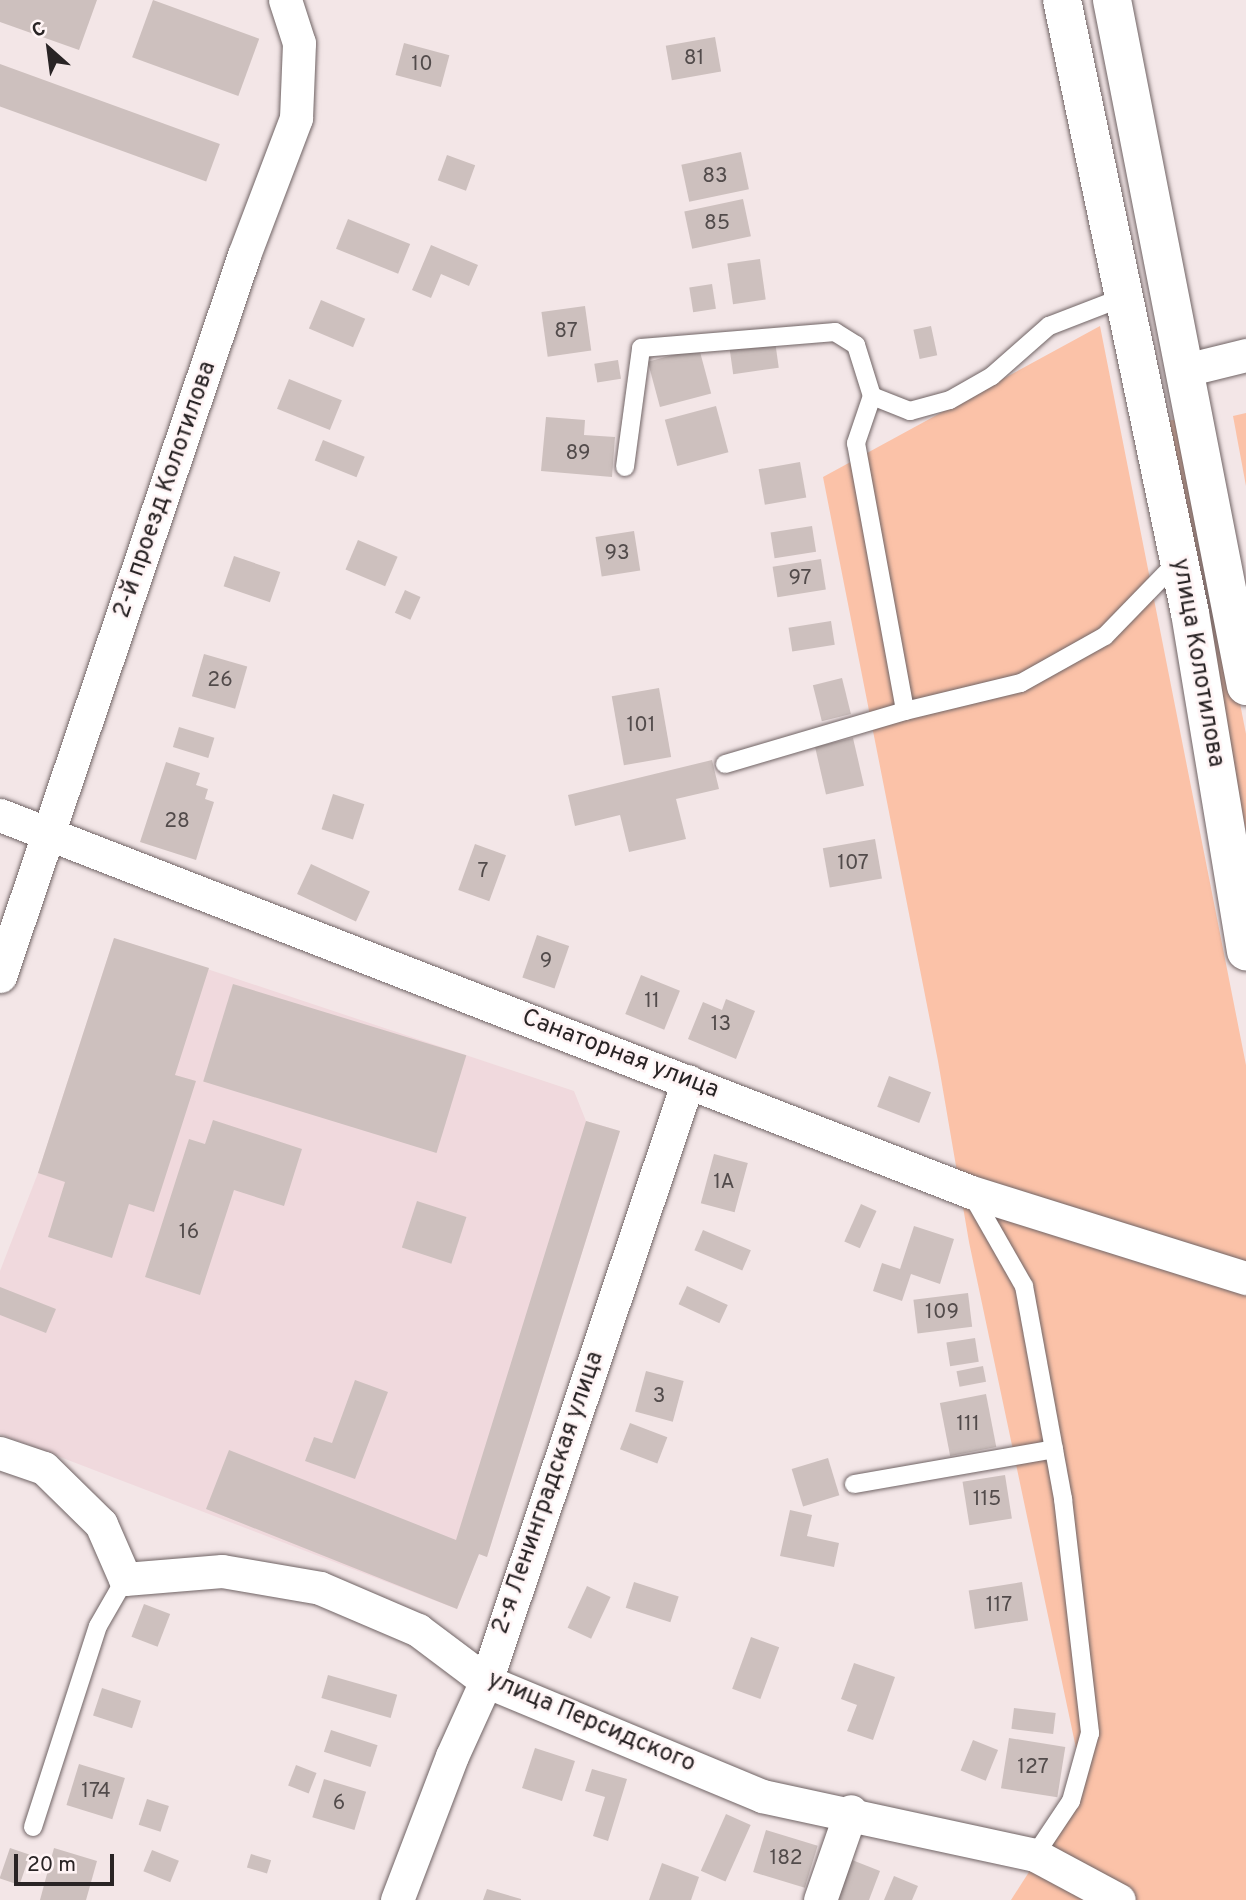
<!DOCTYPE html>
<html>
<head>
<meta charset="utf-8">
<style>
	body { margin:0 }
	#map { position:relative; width:1246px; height:1900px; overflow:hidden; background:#f3e6e7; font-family:Overpass,sans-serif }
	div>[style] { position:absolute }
	.built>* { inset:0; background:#f0d9dd }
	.green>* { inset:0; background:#fbc2a8 }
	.building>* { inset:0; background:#cdc0be; transform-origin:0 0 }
	.roads { filter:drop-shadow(0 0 2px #706465) drop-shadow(0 0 2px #706465) }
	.service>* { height:18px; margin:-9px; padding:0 9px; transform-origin:9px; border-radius:9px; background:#fff }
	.minor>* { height:33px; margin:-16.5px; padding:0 16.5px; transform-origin:16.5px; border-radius:16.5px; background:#fff }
	.secondary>* { height:38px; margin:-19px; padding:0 19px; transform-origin:19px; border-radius:19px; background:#fff }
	span { translate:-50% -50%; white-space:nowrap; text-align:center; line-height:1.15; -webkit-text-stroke:5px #fff4f5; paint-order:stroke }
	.number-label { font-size:21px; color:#524b4b }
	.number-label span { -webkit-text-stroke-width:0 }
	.street-label { font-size:24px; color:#292425 }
	.north { position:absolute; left:14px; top:14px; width:70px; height:70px; -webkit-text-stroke:5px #fff4f5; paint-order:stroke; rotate:332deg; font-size:19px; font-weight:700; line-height:28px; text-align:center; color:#292425 }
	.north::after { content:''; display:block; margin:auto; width:24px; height:32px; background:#292425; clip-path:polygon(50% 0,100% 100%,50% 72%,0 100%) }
	.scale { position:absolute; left:14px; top:1854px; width:100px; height:32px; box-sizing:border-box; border:4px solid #292425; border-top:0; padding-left:9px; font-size:21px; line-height:24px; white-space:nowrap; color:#292425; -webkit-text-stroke:5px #fff4f5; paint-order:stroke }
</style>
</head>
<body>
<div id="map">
	<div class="built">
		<i style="clip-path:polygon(114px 938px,574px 1091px,586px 1121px,620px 1131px,487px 1557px,479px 1554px,457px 1609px,0 1434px,0 1271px,38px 1173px)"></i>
	</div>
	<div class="green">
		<i style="clip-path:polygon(1100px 326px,1246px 1065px,1246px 1900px,1011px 1900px,1084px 1786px,969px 1242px,938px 1061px,823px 477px)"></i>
		<i style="clip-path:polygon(1246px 413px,1246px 486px,1233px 416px)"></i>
		<i style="clip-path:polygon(1184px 418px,1246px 734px,1246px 831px,1161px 422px)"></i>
	</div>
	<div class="building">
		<i style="clip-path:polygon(0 0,97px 0,79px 50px,0 22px)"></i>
		<i style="left:153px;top:0;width:113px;height:61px;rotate:20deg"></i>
		<i style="left:715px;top:37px;width:35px;height:50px;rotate:80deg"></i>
		<i style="left:404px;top:43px;width:47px;height:33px;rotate:15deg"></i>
		<i style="left:0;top:64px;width:234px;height:40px;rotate:20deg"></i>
		<i style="left:741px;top:152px;width:38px;height:61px;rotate:78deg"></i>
		<i style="left:447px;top:155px;width:30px;height:27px;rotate:20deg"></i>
		<i style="left:743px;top:199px;width:38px;height:60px;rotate:78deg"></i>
		<i style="left:348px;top:219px;width:67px;height:32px;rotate:22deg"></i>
		<i style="clip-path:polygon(431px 245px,478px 265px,469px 286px,441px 274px,431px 298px,412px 290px)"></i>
		<i style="left:760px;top:259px;width:41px;height:33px;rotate:82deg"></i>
		<i style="left:712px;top:284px;width:25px;height:23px;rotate:81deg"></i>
		<i style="left:321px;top:300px;width:48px;height:31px;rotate:23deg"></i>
		<i style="left:585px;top:306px;width:45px;height:44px;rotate:82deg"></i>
		<i style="left:931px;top:326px;width:30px;height:18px;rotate:78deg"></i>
		<i style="left:775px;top:341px;width:27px;height:46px;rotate:82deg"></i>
		<i style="left:699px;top:348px;width:47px;height:53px;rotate:75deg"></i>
		<i style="left:618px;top:360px;width:19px;height:24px;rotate:81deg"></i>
		<i style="left:289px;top:379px;width:57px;height:32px;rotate:22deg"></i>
		<i style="left:716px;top:406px;width:48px;height:53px;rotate:75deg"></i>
		<i style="clip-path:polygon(546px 417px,585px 420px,584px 435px,615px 437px,612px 477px,541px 471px)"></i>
		<i style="left:323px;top:440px;width:45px;height:22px;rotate:22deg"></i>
		<i style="left:800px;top:462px;width:36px;height:42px;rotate:80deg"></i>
		<i style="left:812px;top:526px;width:26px;height:42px;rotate:81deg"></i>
		<i style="left:634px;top:531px;width:40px;height:39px;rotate:81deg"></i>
		<i style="left:358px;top:540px;width:43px;height:32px;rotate:23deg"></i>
		<i style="left:234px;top:556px;width:49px;height:32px;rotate:19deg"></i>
		<i style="left:821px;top:559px;width:31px;height:49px;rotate:81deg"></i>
		<i style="left:405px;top:590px;width:17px;height:25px;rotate:24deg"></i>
		<i style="left:831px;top:621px;width:24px;height:43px;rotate:81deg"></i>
		<i style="left:204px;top:654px;width:45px;height:44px;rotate:16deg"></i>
		<i style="left:842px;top:678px;width:37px;height:30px;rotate:76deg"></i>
		<i style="left:659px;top:688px;width:70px;height:48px;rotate:80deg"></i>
		<i style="left:179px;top:727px;width:37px;height:21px;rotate:17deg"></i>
		<i style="left:853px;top:738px;width:49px;height:39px;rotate:77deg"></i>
		<i style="clip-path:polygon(712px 760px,719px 789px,676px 799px,686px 839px,629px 852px,620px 815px,575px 826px,568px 795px)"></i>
		<i style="clip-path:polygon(166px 762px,200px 773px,196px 785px,208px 789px,205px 799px,214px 802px,196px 860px,140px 842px)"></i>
		<i style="left:333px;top:794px;width:33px;height:37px;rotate:18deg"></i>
		<i style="left:875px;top:839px;width:40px;height:53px;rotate:80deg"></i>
		<i style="left:475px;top:844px;width:33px;height:49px;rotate:20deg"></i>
		<i style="left:311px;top:864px;width:65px;height:33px;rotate:25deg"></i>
		<i style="left:537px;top:935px;width:34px;height:45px;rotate:19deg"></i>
		<i style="clip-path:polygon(114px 938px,209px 968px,175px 1075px,196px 1081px,154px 1212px,129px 1204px,112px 1258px,48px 1237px,65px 1182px,38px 1173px)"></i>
		<i style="left:641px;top:975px;width:42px;height:42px;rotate:22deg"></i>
		<i style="left:233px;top:984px;width:244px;height:102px;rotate:17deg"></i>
		<i style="clip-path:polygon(726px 999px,755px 1011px,736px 1059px,688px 1039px,703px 1002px,722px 1010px)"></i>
		<i style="left:889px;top:1076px;width:45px;height:33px;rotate:21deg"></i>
		<i style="clip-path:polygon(213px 1120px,302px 1149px,284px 1206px,234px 1190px,200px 1295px,145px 1277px,189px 1139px,205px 1144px)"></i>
		<i style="clip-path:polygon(586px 1121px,620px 1131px,487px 1557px,479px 1554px,457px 1609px,206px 1509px,229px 1450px,456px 1540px)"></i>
		<i style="left:714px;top:1154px;width:35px;height:51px;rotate:15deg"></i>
		<i style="left:417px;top:1201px;width:52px;height:49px;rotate:18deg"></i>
		<i style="left:861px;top:1204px;width:17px;height:41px;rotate:24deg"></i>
		<i style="clip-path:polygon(914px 1226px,954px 1239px,940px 1284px,911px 1274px,902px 1301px,873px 1291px,882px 1263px,900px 1269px)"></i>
		<i style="left:703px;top:1230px;width:52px;height:22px;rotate:23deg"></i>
		<i style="left:687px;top:1286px;width:45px;height:20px;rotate:25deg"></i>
		<i style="clip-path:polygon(0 1287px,56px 1309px,46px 1333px,0 1315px)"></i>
		<i style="left:968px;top:1293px;width:34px;height:55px;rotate:83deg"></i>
		<i style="left:975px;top:1338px;width:24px;height:29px;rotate:81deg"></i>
		<i style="left:983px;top:1366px;width:16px;height:27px;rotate:79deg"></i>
		<i style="left:646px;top:1371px;width:39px;height:42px;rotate:15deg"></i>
		<i style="clip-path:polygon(355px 1380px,388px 1392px,355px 1479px,305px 1461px,314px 1437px,332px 1443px)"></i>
		<i style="left:986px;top:1394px;width:54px;height:47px;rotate:79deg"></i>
		<i style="left:630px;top:1423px;width:40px;height:28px;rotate:21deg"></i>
		<i style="left:828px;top:1458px;width:39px;height:38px;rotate:73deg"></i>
		<i style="left:1005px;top:1475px;width:44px;height:43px;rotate:81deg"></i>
		<i style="clip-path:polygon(790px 1510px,812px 1515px,807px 1536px,839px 1543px,834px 1567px,780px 1556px)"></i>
		<i style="left:634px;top:1582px;width:47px;height:27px;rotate:18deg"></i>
		<i style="left:1022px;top:1582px;width:39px;height:54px;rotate:81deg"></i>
		<i style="left:587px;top:1586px;width:26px;height:46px;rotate:25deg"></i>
		<i style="left:144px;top:1604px;width:28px;height:35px;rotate:21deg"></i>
		<i style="left:751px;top:1637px;width:30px;height:55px;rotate:20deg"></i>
		<i style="clip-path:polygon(854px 1663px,895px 1677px,873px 1740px,847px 1731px,857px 1705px,841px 1699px)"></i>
		<i style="left:328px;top:1675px;width:72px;height:24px;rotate:16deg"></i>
		<i style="left:102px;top:1688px;width:41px;height:29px;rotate:18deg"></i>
		<i style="left:1014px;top:1708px;width:42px;height:21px;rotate:7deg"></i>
		<i style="left:331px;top:1730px;width:49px;height:23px;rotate:18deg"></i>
		<i style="left:1009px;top:1738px;width:57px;height:51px;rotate:9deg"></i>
		<i style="left:973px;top:1740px;width:27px;height:33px;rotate:22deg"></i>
		<i style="left:535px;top:1748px;width:42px;height:42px;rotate:18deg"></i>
		<i style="left:79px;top:1764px;width:48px;height:43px;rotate:17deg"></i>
		<i style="left:296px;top:1765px;width:22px;height:22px;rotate:21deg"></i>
		<i style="clip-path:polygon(592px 1769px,627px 1779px,608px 1841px,593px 1836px,605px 1797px,585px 1791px)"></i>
		<i style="left:324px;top:1779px;width:44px;height:40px;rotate:17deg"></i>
		<i style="left:147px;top:1799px;width:23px;height:27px;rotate:18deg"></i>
		<i style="left:726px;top:1814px;width:27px;height:62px;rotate:24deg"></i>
		<i style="left:766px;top:1830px;width:54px;height:44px;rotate:17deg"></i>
		<i style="left:10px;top:1848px;width:21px;height:32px;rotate:19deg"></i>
		<i style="clip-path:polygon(54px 1848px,97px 1861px,86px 1900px,40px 1900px)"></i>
		<i style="left:152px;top:1850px;width:29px;height:23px;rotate:22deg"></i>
		<i style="left:251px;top:1854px;width:21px;height:14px;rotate:17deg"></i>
		<i style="clip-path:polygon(847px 1858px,880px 1871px,869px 1900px,831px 1900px)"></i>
		<i style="clip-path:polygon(662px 1863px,699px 1877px,691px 1900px,649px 1900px)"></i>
		<i style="clip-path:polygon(894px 1876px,918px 1886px,912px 1900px,884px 1900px)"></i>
		<i style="clip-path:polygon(487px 1889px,521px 1899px,521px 1900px,483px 1900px)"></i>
	</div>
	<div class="roads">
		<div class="service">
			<i style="left:872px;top:396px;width:41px;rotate:21.5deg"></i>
			<i style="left:910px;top:411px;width:41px;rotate:-15.4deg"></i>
			<i style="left:950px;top:400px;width:48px;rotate:-29.7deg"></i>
			<i style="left:992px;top:376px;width:76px;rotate:-41.3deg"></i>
			<i style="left:1049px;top:326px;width:80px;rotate:-21.1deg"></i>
			<i style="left:625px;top:467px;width:120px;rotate:-82.3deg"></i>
			<i style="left:641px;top:348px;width:195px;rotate:-4.7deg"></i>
			<i style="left:835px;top:332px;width:25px;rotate:32deg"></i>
			<i style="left:856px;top:345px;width:53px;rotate:72.6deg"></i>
			<i style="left:872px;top:396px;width:50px;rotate:108.8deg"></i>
			<i style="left:856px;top:443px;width:272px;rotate:79.6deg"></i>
			<i style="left:725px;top:764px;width:188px;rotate:-16.4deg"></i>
			<i style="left:905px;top:711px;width:119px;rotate:-13.6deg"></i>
			<i style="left:1021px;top:683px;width:96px;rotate:-29.2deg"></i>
			<i style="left:1105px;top:636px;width:106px;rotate:-45.8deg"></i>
			<i style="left:972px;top:1195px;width:105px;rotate:60.3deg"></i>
			<i style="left:1024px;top:1286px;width:217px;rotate:79.6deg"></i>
			<i style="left:1063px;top:1499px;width:236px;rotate:83.4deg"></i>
			<i style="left:1090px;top:1733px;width:71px;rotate:105.6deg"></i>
			<i style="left:1071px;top:1801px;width:65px;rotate:123.7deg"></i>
			<i style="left:854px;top:1484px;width:203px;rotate:-9.9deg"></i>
			<i style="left:33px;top:1827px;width:211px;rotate:-72.1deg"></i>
			<i style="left:98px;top:1626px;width:54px;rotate:-60.1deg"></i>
		</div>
		<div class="minor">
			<i style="left:1185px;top:370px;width:63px;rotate:-13.8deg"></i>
			<i style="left:0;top:815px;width:1042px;rotate:21.22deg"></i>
			<i style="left:971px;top:1192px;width:288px;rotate:17.4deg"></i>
			<i style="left:0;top:976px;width:761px;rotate:-71.3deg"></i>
			<i style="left:244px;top:255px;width:147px;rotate:-69.2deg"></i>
			<i style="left:296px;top:118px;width:75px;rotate:-87.7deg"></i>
			<i style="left:299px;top:43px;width:45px;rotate:-108deg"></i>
			<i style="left:0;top:1453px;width:46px;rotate:18.8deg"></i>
			<i style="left:44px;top:1468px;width:80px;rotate:44.5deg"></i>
			<i style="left:101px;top:1524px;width:60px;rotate:66.4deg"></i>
			<i style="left:125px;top:1579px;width:97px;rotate:-4.7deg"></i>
			<i style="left:222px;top:1571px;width:99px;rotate:9.8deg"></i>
			<i style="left:320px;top:1588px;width:107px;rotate:23.2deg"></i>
			<i style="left:418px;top:1630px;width:85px;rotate:36.9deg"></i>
			<i style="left:486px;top:1681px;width:299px;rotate:22.6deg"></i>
			<i style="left:762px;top:1796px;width:279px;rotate:12.2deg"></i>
			<i style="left:1035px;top:1855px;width:95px;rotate:28.2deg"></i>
			<i style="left:397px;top:1900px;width:154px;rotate:-69.1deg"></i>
			<i style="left:452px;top:1756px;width:82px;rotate:-65.6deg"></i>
			<i style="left:486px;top:1681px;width:633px;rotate:-71.39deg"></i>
			<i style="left:820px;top:1900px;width:94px;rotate:-70.8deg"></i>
		</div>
		<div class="secondary">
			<i style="left:1062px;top:0;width:626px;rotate:78.21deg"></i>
			<i style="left:1190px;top:613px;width:343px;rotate:80.6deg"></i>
			<i style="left:1112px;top:0;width:699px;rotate:78.95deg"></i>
		</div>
	</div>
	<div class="number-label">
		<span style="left:694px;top:59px">81</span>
		<span style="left:422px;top:65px">10</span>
		<span style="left:715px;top:177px">83</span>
		<span style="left:717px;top:224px">85</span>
		<span style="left:566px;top:332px">87</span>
		<span style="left:578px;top:454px">89</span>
		<span style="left:617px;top:554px">93</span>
		<span style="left:800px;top:579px">97</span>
		<span style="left:220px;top:681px">26</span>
		<span style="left:641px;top:726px">101</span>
		<span style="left:177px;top:822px">28</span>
		<span style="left:853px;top:864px">107</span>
		<span style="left:483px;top:872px">7</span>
		<span style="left:546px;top:962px">9</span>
		<span style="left:652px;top:1002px">11</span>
		<span style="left:721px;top:1025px">13</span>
		<span style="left:724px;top:1183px">1А</span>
		<span style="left:189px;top:1233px">16</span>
		<span style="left:942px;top:1313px">109</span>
		<span style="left:659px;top:1397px">3</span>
		<span style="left:968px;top:1425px">111</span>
		<span style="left:987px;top:1500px">115</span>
		<span style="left:999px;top:1606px">117</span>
		<span style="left:1033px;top:1768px">127</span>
		<span style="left:96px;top:1792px">174</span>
		<span style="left:339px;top:1804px">6</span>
		<span style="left:786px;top:1859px">182</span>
	</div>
	<div class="street-label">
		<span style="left:166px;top:490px;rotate:-71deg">2-й проезд Колотилова</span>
		<span style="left:1197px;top:663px;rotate:80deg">улица Колотилова</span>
		<span style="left:620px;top:1055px;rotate:21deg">Санаторная улица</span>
		<span style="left:549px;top:1493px;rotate:-71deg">2-я Ленинградская улица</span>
		<span style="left:591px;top:1723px;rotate:23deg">улица Персидского</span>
	</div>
	<div class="north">С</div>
	<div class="scale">20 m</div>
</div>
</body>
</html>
